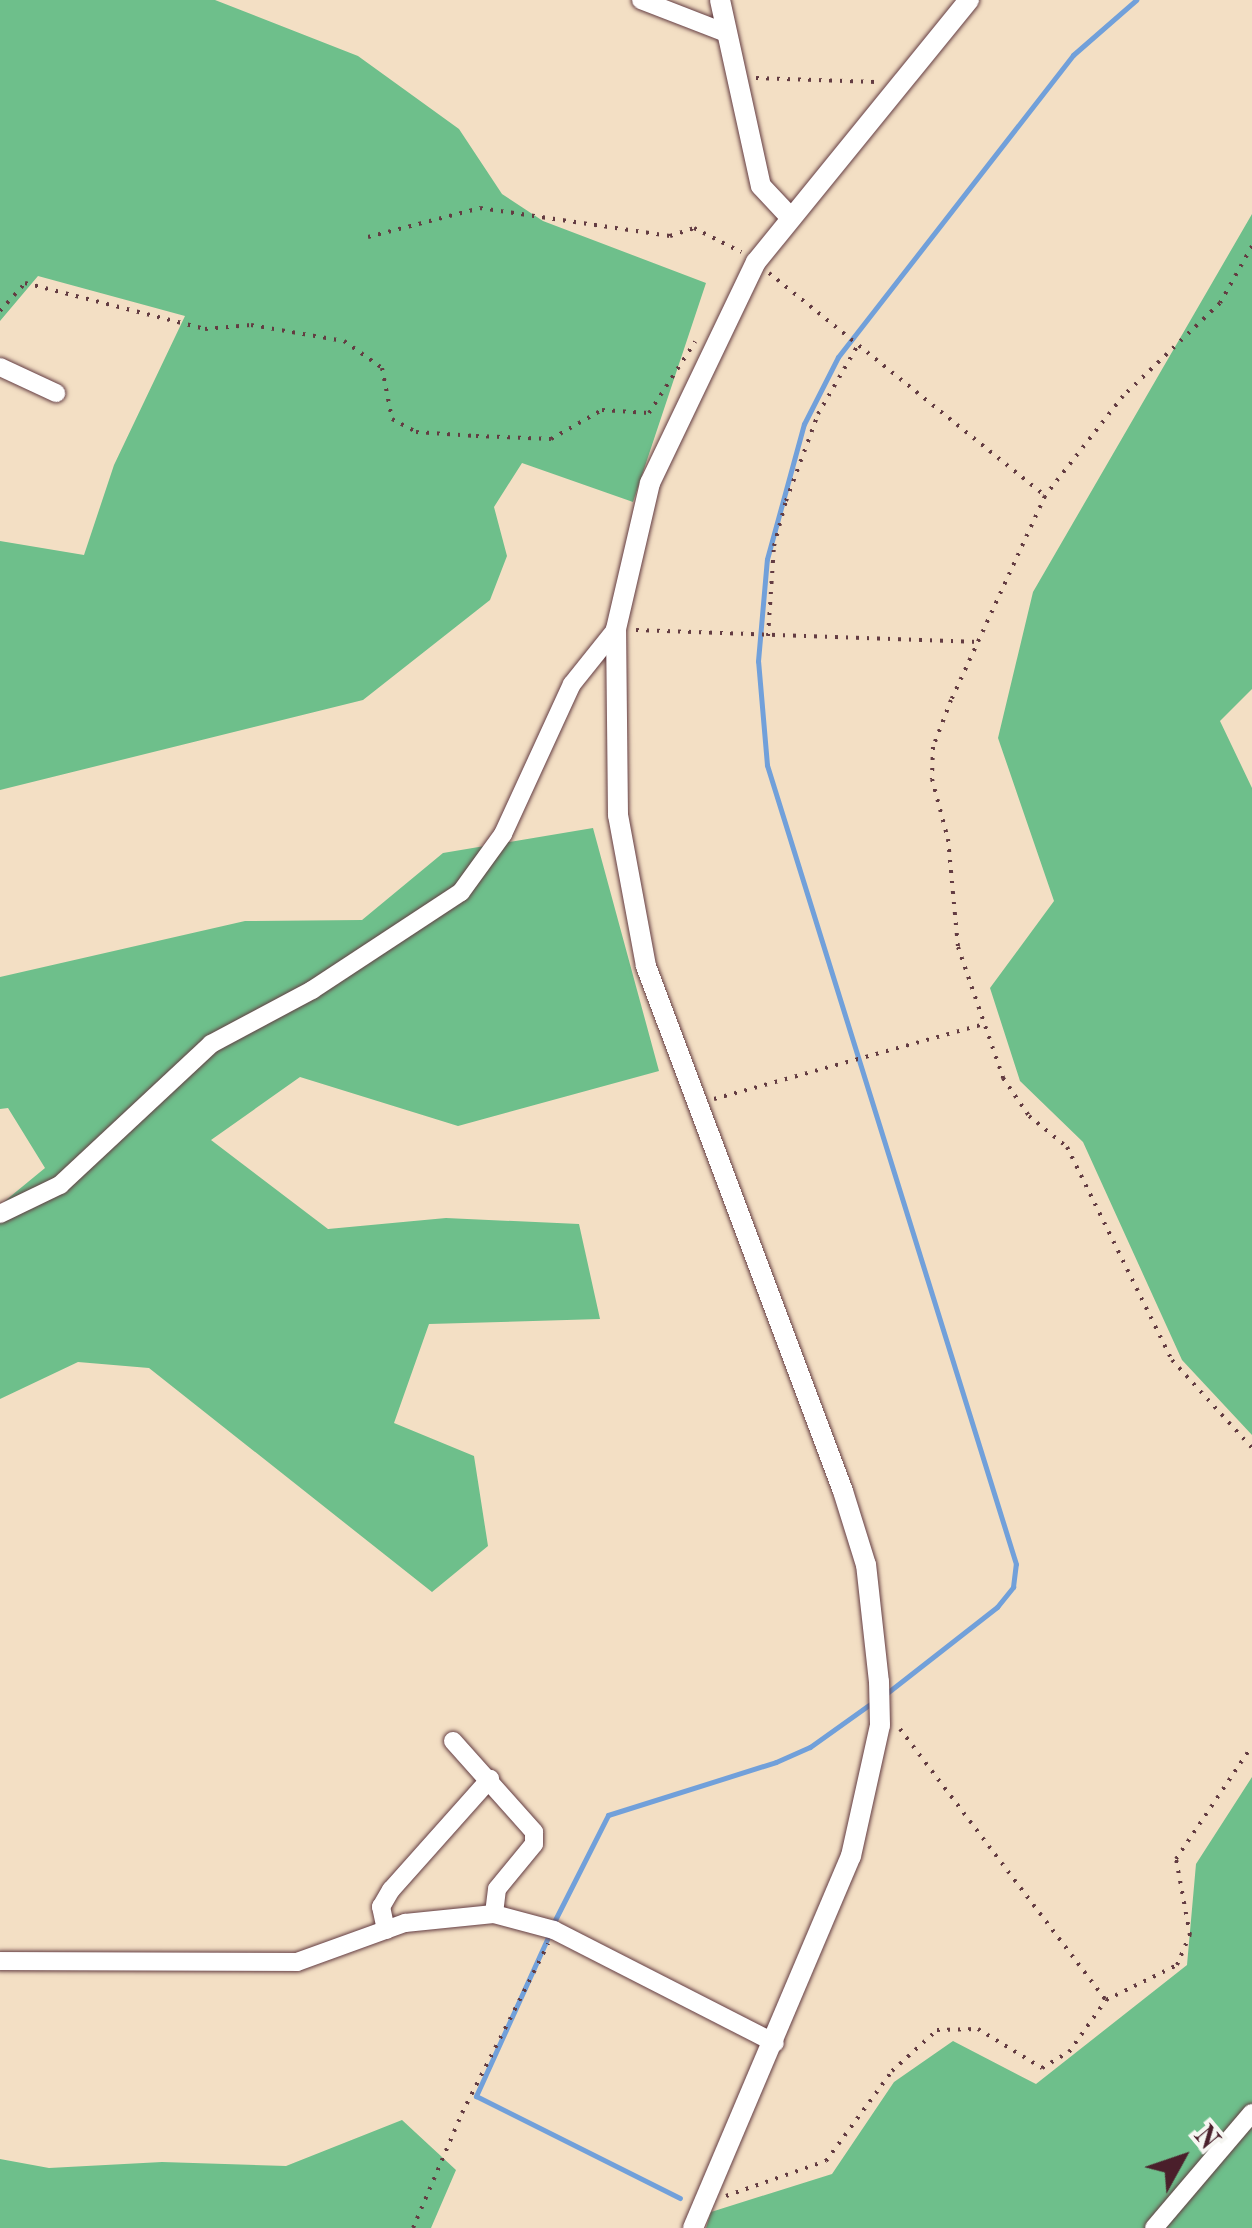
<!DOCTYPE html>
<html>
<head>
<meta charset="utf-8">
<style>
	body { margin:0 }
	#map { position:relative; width:1252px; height:2228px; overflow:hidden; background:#f3dfc4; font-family:"Old Standard TT",serif }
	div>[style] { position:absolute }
	.forest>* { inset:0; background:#6ebf8b }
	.stream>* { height:5px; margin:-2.5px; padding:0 2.5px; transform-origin:2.5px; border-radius:2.5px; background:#71a0da }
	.path>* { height:4px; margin-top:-2px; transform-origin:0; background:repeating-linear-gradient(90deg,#633c42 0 2.5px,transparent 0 10.5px) }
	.roads { filter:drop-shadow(0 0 2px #633c42) drop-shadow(0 0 2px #633c42) }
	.minor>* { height:18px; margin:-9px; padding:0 9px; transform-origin:9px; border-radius:9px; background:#fff }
	.tertiary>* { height:20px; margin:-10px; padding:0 10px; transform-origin:10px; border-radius:10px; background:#fff }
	span { translate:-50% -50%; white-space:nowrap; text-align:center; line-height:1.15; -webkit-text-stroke:8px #f6f6f2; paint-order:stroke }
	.north { position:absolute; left:1132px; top:2108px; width:100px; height:100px; -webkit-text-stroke:8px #f6f6f2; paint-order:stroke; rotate:50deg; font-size:28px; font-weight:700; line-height:40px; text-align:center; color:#4a1f2b }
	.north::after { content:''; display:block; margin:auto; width:35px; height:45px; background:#4a1f2b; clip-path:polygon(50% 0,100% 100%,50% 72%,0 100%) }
</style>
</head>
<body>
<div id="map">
	<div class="forest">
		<i style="clip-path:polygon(0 0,215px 0,358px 56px,459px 129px,502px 194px,543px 221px,706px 283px,633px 502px,522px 463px,494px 507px,507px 556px,490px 600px,363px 700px,0 790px,0 541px,84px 555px,114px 465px,185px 316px,38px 276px,0 321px)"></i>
		<i style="clip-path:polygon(1252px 214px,1252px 689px,1220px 721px,1252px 788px,1252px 1435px,1182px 1360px,1083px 1142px,1020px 1081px,990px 988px,1054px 901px,998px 738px,1033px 592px)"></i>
		<i style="clip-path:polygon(593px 828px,659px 1071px,458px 1126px,300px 1077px,211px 1140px,328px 1229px,446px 1218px,579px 1224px,600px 1319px,429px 1324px,394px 1423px,474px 1456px,488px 1546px,432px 1592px,149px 1368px,78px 1362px,0 1399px,0 1205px,45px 1168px,8px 1108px,0 1109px,0 977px,245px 921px,362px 920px,443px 853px)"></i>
		<i style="clip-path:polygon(1252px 1777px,1252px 2228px,706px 2228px,711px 2212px,832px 2174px,894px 2082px,953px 2041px,1036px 2084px,1187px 1965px,1196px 1864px)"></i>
		<i style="clip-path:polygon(402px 2120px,456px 2170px,431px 2228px,0 2228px,0 2159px,49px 2168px,162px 2162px,286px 2166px)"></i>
	</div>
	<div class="stream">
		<i style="left:887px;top:1693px;width:140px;rotate:-38deg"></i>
		<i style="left:997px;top:1607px;width:26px;rotate:-51deg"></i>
		<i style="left:1013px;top:1587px;width:23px;rotate:-83deg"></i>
		<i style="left:1016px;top:1564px;width:837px;rotate:-107.31deg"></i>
		<i style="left:767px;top:765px;width:104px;rotate:-94.9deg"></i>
		<i style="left:758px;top:661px;width:102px;rotate:-85deg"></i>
		<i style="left:767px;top:559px;width:140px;rotate:-74.7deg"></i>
		<i style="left:804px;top:424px;width:75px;rotate:-63.1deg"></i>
		<i style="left:838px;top:357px;width:383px;rotate:-52.1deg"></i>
		<i style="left:1073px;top:55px;width:84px;rotate:-41.1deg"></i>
		<i style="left:553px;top:1924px;width:122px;rotate:-63.2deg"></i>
		<i style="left:608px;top:1815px;width:176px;rotate:-17.5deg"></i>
		<i style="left:776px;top:1762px;width:37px;rotate:-24deg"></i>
		<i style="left:810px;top:1747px;width:77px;rotate:-35.5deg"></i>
		<i style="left:549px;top:1935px;width:177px;rotate:114.4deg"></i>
		<i style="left:476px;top:2096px;width:228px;rotate:26.6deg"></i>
	</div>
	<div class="path">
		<i style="left:756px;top:78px;width:120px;rotate:1.9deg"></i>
		<i style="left:368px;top:237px;width:116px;rotate:-14.5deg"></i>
		<i style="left:480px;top:208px;width:192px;rotate:8.4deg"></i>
		<i style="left:670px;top:236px;width:25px;rotate:-18deg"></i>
		<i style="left:694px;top:228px;width:53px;rotate:27.1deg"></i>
		<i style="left:1252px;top:246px;width:65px;rotate:119.3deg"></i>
		<i style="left:1220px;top:303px;width:134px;rotate:136.2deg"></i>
		<i style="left:1123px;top:396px;width:127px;rotate:128deg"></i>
		<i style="left:1045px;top:496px;width:225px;rotate:114.7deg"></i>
		<i style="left:951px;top:700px;width:50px;rotate:111deg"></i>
		<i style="left:933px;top:747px;width:32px;rotate:92deg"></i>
		<i style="left:932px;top:779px;width:62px;rotate:75.1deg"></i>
		<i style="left:948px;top:839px;width:108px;rotate:84.7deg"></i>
		<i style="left:958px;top:947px;width:139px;rotate:71deg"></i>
		<i style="left:1003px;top:1078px;width:46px;rotate:55.6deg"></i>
		<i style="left:1029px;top:1116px;width:49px;rotate:39.2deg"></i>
		<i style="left:1067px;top:1147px;width:237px;rotate:63.8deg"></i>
		<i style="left:1172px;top:1360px;width:119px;rotate:47.7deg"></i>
		<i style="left:769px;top:273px;width:355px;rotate:38.9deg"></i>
		<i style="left:0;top:311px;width:38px;rotate:-48deg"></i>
		<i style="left:25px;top:283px;width:186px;rotate:14.3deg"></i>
		<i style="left:205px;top:329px;width:46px;rotate:-5deg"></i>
		<i style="left:251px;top:325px;width:94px;rotate:9.8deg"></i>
		<i style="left:344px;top:341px;width:47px;rotate:35.4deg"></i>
		<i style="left:382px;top:368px;width:52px;rotate:78.9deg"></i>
		<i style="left:392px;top:419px;width:27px;rotate:28deg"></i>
		<i style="left:416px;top:432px;width:60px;rotate:3.8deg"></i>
		<i style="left:476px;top:436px;width:75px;rotate:2.3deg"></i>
		<i style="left:551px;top:439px;width:59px;rotate:-29.6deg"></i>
		<i style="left:602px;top:410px;width:47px;rotate:3.7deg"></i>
		<i style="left:649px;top:413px;width:85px;rotate:-57.1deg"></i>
		<i style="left:636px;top:630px;width:344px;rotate:2deg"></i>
		<i style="left:768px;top:636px;width:90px;rotate:-86.2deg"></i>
		<i style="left:774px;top:546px;width:47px;rotate:-75.1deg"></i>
		<i style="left:786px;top:501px;width:93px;rotate:-69.8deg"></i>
		<i style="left:818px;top:414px;width:80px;rotate:-59.9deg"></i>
		<i style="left:714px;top:1099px;width:280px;rotate:-15.5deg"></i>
		<i style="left:900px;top:1729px;width:340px;rotate:52.8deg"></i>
		<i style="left:726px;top:2196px;width:106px;rotate:-19.3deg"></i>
		<i style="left:826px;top:2161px;width:112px;rotate:-53.7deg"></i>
		<i style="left:892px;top:2071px;width:61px;rotate:-42.3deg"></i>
		<i style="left:937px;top:2030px;width:41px;rotate:-1.4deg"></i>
		<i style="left:978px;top:2029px;width:75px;rotate:31.4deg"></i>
		<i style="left:1042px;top:2068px;width:31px;rotate:-31deg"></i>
		<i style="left:1069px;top:2052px;width:64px;rotate:-54.6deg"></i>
		<i style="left:1106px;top:2000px;width:79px;rotate:-26.2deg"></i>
		<i style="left:1177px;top:1965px;width:33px;rotate:-67deg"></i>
		<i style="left:1190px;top:1935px;width:77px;rotate:-100.4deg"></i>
		<i style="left:1176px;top:1859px;width:136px;rotate:-56.1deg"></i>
		<i style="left:413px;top:2228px;width:125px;rotate:-66.9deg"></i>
		<i style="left:462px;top:2113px;width:190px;rotate:-63deg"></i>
	</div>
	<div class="roads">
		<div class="minor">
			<i style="left:641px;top:0;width:91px;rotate:21.2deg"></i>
			<i style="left:0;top:367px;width:62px;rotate:24.9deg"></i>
			<i style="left:0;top:1214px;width:67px;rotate:-25.8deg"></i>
			<i style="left:60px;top:1185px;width:207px;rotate:-43deg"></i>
			<i style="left:211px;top:1044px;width:115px;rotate:-28.1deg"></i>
			<i style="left:312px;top:990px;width:178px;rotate:-33.3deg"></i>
			<i style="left:461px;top:892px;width:72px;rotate:-54.1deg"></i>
			<i style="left:503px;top:834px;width:165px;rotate:-65.3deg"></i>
			<i style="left:572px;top:684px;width:70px;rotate:-51.3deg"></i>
			<i style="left:453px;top:1741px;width:122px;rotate:48.3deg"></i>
			<i style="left:534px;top:1832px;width:12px;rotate:90deg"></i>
			<i style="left:534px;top:1844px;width:58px;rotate:129.4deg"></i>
			<i style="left:497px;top:1889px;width:25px;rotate:97deg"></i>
			<i style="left:386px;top:1930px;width:24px;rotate:-102deg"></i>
			<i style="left:381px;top:1907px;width:20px;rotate:-60deg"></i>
			<i style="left:391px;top:1890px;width:149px;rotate:-48.3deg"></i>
			<i style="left:0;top:1961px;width:297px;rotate:0.2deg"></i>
			<i style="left:297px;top:1962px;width:115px;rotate:-19.9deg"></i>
			<i style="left:405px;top:1923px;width:89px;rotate:-5.8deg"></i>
			<i style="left:494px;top:1914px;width:62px;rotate:14.9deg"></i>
			<i style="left:554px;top:1930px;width:248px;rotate:27.1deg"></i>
			<i style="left:1154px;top:2228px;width:151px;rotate:-49.6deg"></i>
		</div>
		<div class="tertiary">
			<i style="left:720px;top:0;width:190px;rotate:77.6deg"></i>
			<i style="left:761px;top:186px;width:44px;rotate:46.8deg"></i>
			<i style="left:693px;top:2228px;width:404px;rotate:-67deg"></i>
			<i style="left:851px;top:1856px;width:134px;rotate:-77.5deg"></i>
			<i style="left:880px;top:1725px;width:43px;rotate:-91.3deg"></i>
			<i style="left:879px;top:1682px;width:118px;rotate:-96.3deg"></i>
			<i style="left:866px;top:1565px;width:77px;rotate:-107.3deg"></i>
			<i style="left:843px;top:1491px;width:561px;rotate:-110.57deg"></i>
			<i style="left:646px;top:966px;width:154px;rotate:-100.5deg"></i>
			<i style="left:618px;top:815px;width:186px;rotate:-90.6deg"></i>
			<i style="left:616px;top:629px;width:150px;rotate:-76.9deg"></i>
			<i style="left:650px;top:483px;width:245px;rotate:-64.4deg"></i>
			<i style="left:756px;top:262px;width:338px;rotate:-50.9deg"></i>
		</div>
	</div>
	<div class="north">N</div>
</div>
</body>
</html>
